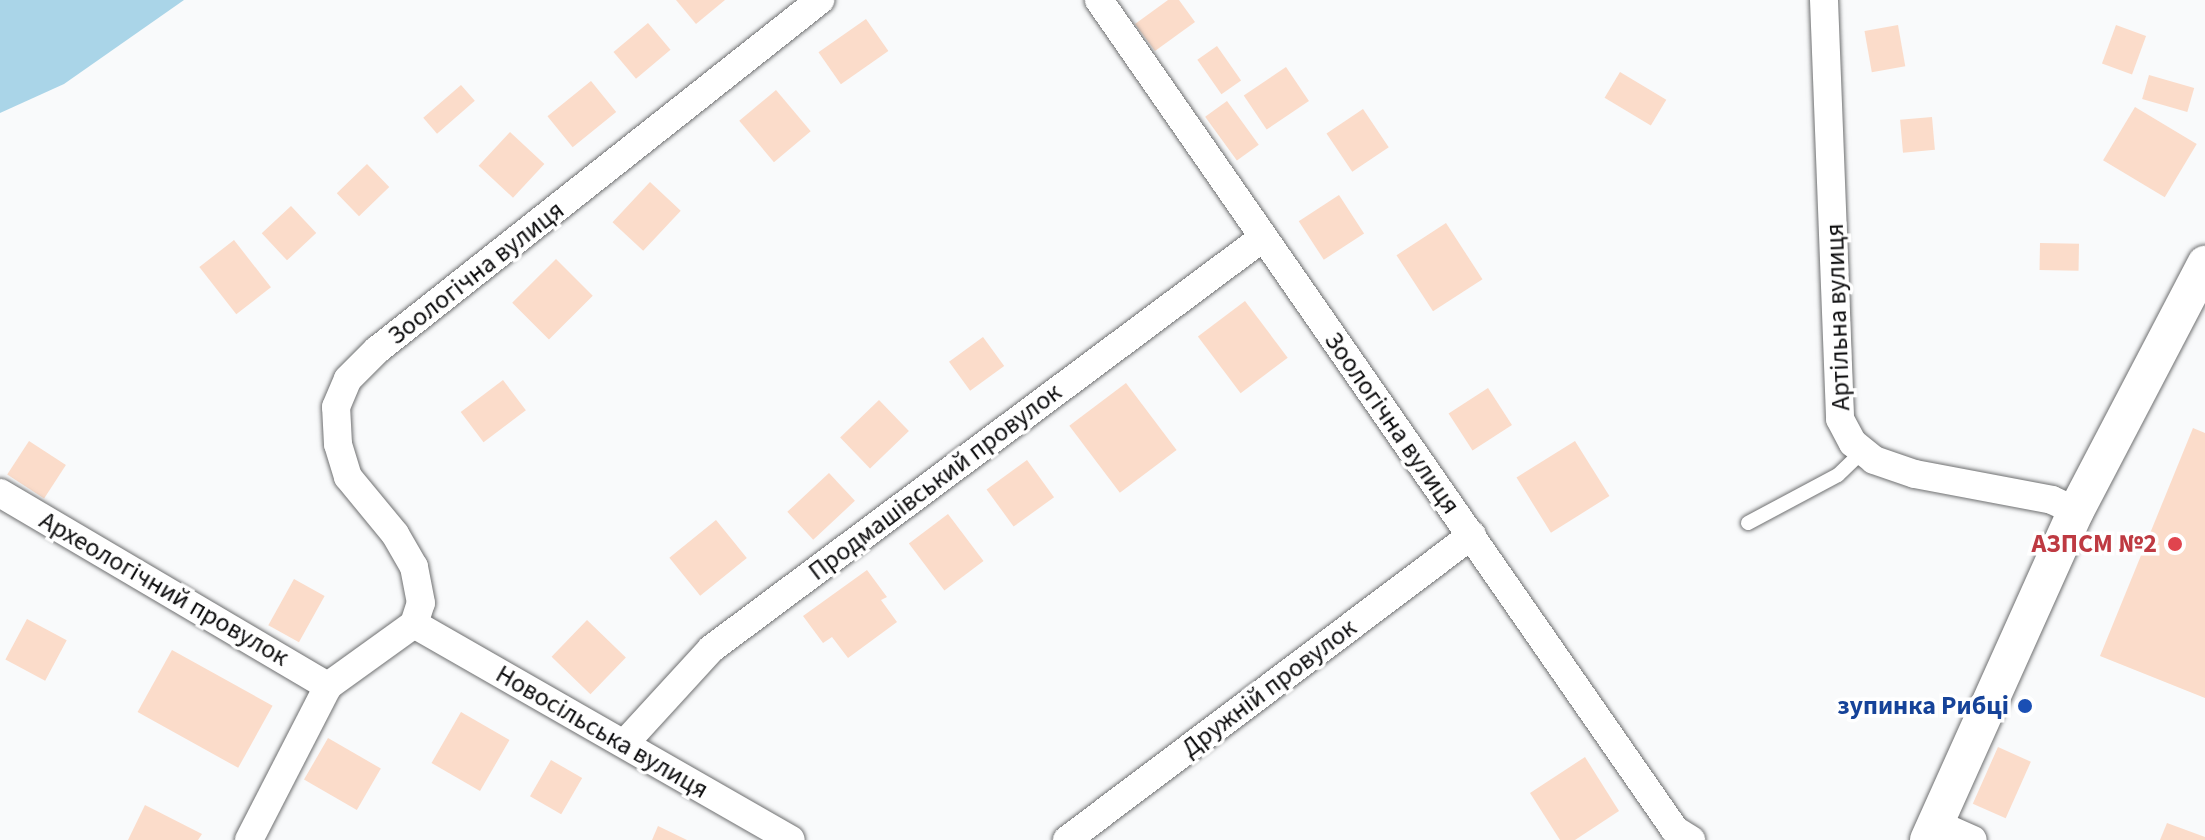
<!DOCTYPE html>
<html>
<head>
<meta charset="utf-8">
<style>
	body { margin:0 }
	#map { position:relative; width:2205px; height:840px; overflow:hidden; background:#f9fafb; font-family:"Source Sans 3",sans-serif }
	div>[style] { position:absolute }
	.water>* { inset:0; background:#aad5e8 }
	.building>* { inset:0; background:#fbdcca; transform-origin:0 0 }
	.roads { filter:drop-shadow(0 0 2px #6f7071) drop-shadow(0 0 2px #6f7071) }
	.service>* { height:14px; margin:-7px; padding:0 7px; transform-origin:7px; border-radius:7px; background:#fff }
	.minor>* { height:28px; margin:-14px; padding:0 14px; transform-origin:14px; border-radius:14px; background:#fff }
	.tertiary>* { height:36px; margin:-18px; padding:0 18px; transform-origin:18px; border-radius:18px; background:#fff }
	.dots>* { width:22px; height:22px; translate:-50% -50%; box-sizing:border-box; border:4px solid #fff; border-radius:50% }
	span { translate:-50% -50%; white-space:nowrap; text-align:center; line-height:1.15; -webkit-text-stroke:7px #fff; paint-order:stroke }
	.street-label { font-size:26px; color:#0e0e0f }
	.health-label { font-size:26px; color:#be3a42; font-weight:700 }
	.right { translate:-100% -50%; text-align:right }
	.transit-label { font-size:26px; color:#164399; font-weight:700 }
</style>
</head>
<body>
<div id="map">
	<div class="water">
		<i style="clip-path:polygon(0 0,184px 0,64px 84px,0 113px)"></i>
	</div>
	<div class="building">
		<i style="clip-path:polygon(676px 0,725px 0,696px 24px)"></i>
		<i style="clip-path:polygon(1168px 0,1179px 0,1195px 22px,1155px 51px,1135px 24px)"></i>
		<i style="left:866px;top:19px;width:39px;height:58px;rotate:55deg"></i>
		<i style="left:648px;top:23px;width:35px;height:45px;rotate:50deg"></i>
		<i style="left:1898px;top:25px;width:42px;height:34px;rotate:80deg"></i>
		<i style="left:2116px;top:25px;width:32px;height:41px;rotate:20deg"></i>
		<i style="left:1217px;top:46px;width:42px;height:24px;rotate:55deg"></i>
		<i style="left:1286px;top:67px;width:41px;height:51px;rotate:56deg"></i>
		<i style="left:1620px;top:72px;width:54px;height:30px;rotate:31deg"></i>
		<i style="left:2149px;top:75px;width:47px;height:25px;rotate:16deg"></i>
		<i style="left:591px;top:81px;width:40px;height:56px;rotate:51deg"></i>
		<i style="left:461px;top:85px;width:21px;height:50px;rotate:49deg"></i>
		<i style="left:776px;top:90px;width:54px;height:48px;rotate:50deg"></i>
		<i style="left:1227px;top:101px;width:54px;height:27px;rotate:54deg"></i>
		<i style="left:2135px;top:107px;width:72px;height:62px;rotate:31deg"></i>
		<i style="left:1363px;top:109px;width:46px;height:44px;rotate:56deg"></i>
		<i style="left:1932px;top:117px;width:33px;height:32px;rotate:85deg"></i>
		<i style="left:510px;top:132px;width:47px;height:46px;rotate:43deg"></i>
		<i style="left:367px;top:164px;width:32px;height:42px;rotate:46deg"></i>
		<i style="left:650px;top:182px;width:42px;height:55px;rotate:43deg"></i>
		<i style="left:1339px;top:195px;width:46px;height:48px;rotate:57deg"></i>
		<i style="left:291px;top:206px;width:37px;height:40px;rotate:47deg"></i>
		<i style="left:1446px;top:223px;width:67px;height:59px;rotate:57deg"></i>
		<i style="left:234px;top:240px;width:60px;height:44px;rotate:52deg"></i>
		<i style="left:2040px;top:243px;width:39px;height:27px;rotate:1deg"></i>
		<i style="left:556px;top:259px;width:52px;height:62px;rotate:45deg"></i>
		<i style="left:1245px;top:301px;width:71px;height:59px;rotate:53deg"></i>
		<i style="left:983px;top:337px;width:36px;height:42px;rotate:54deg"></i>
		<i style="left:503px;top:380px;width:38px;height:53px;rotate:53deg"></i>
		<i style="left:1126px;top:383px;width:84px;height:71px;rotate:53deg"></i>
		<i style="left:1488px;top:388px;width:44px;height:47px;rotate:57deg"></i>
		<i style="left:879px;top:400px;width:43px;height:54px;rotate:46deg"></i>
		<i style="clip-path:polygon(2193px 428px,2205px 433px,2205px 698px,2100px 656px)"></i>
		<i style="left:29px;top:441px;width:44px;height:40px;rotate:33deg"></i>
		<i style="left:1575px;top:441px;width:65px;height:69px;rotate:58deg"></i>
		<i style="left:1027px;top:460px;width:46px;height:50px;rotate:54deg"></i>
		<i style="left:829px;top:473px;width:38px;height:57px;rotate:47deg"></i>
		<i style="left:948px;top:514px;width:59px;height:49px;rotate:53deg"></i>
		<i style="left:716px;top:520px;width:49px;height:60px;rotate:51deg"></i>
		<i style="clip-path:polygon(867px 570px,887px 597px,881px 600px,897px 622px,848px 658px,832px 637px,823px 643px,803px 616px)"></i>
		<i style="left:294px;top:579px;width:35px;height:53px;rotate:29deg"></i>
		<i style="left:27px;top:619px;width:45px;height:46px;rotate:28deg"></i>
		<i style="left:587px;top:620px;width:54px;height:51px;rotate:44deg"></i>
		<i style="left:172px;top:650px;width:115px;height:71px;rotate:29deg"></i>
		<i style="left:461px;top:712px;width:56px;height:59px;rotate:30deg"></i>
		<i style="left:328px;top:738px;width:61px;height:48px;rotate:30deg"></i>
		<i style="left:1998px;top:747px;width:36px;height:62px;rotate:24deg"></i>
		<i style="clip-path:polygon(1585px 757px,1619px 811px,1575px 840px,1560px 840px,1530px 793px)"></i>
		<i style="left:551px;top:760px;width:36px;height:42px;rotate:30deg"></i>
		<i style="clip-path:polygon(145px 805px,202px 834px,198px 840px,128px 840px)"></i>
		<i style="clip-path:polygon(2167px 823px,2205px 837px,2205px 840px,2160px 840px)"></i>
		<i style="clip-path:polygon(658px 826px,687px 840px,652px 840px)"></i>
	</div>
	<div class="roads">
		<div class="service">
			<i style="left:1748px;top:523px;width:102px;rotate:-28.1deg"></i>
			<i style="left:1838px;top:475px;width:35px;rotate:-44deg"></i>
		</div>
		<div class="minor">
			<i style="left:1099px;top:0;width:1010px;rotate:55.24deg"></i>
			<i style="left:1675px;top:830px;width:19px;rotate:32deg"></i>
			<i style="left:1824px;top:0;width:419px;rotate:87.8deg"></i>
			<i style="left:1840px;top:419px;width:27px;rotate:62deg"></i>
			<i style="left:1853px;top:443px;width:27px;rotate:39deg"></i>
			<i style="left:1874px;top:460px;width:43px;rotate:18.9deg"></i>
			<i style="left:1915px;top:474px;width:139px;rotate:10.7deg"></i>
			<i style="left:2052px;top:500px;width:26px;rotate:25deg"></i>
			<i style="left:0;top:493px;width:381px;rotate:30.5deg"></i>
			<i style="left:414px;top:624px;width:22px;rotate:-72deg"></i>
			<i style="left:421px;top:603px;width:37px;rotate:-101deg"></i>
			<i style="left:414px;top:567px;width:38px;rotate:-120deg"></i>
			<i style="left:395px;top:534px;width:74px;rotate:-129.5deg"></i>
			<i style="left:348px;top:477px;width:34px;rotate:-107deg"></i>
			<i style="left:338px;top:444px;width:37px;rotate:-93deg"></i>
			<i style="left:336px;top:407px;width:30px;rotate:-67deg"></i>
			<i style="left:348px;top:379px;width:41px;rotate:-45deg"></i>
			<i style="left:377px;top:350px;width:565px;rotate:-38.31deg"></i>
			<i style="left:414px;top:624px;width:434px;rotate:29.8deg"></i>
			<i style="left:625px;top:743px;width:127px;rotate:-47.5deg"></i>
			<i style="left:711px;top:649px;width:686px;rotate:-36.7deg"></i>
			<i style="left:1937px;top:824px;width:39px;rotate:24deg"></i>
			<i style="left:249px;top:840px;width:173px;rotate:-62.8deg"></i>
			<i style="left:328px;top:686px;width:106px;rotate:-35.8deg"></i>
			<i style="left:1067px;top:840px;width:507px;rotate:-36.98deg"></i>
		</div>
		<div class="tertiary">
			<i style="left:1928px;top:840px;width:361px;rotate:-65.8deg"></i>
			<i style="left:2076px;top:511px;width:279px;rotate:-62.4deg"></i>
		</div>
	</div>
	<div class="dots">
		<i style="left:2175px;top:544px;background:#e0444e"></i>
		<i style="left:2025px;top:706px;background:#1a4fb4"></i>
	</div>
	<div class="street-label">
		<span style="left:476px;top:273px;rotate:-38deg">Зоологічна вулиця</span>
		<span style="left:1838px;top:317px;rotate:-92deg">Артільна вулиця</span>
		<span style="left:1392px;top:423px;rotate:55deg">Зоологічна вулиця</span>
		<span style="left:935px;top:482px;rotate:-37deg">Продмашівський провулок</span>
		<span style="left:164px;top:589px;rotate:30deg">Археологічний провулок</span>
		<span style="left:1269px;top:688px;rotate:-37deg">Дружній провулок</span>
		<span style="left:602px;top:732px;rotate:30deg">Новосільська вулиця</span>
	</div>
	<div class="health-label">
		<span class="right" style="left:2157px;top:544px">АЗПСМ №2</span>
	</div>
	<div class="transit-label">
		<span class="right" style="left:2009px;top:706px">зупинка Рибці</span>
	</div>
</div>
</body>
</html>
